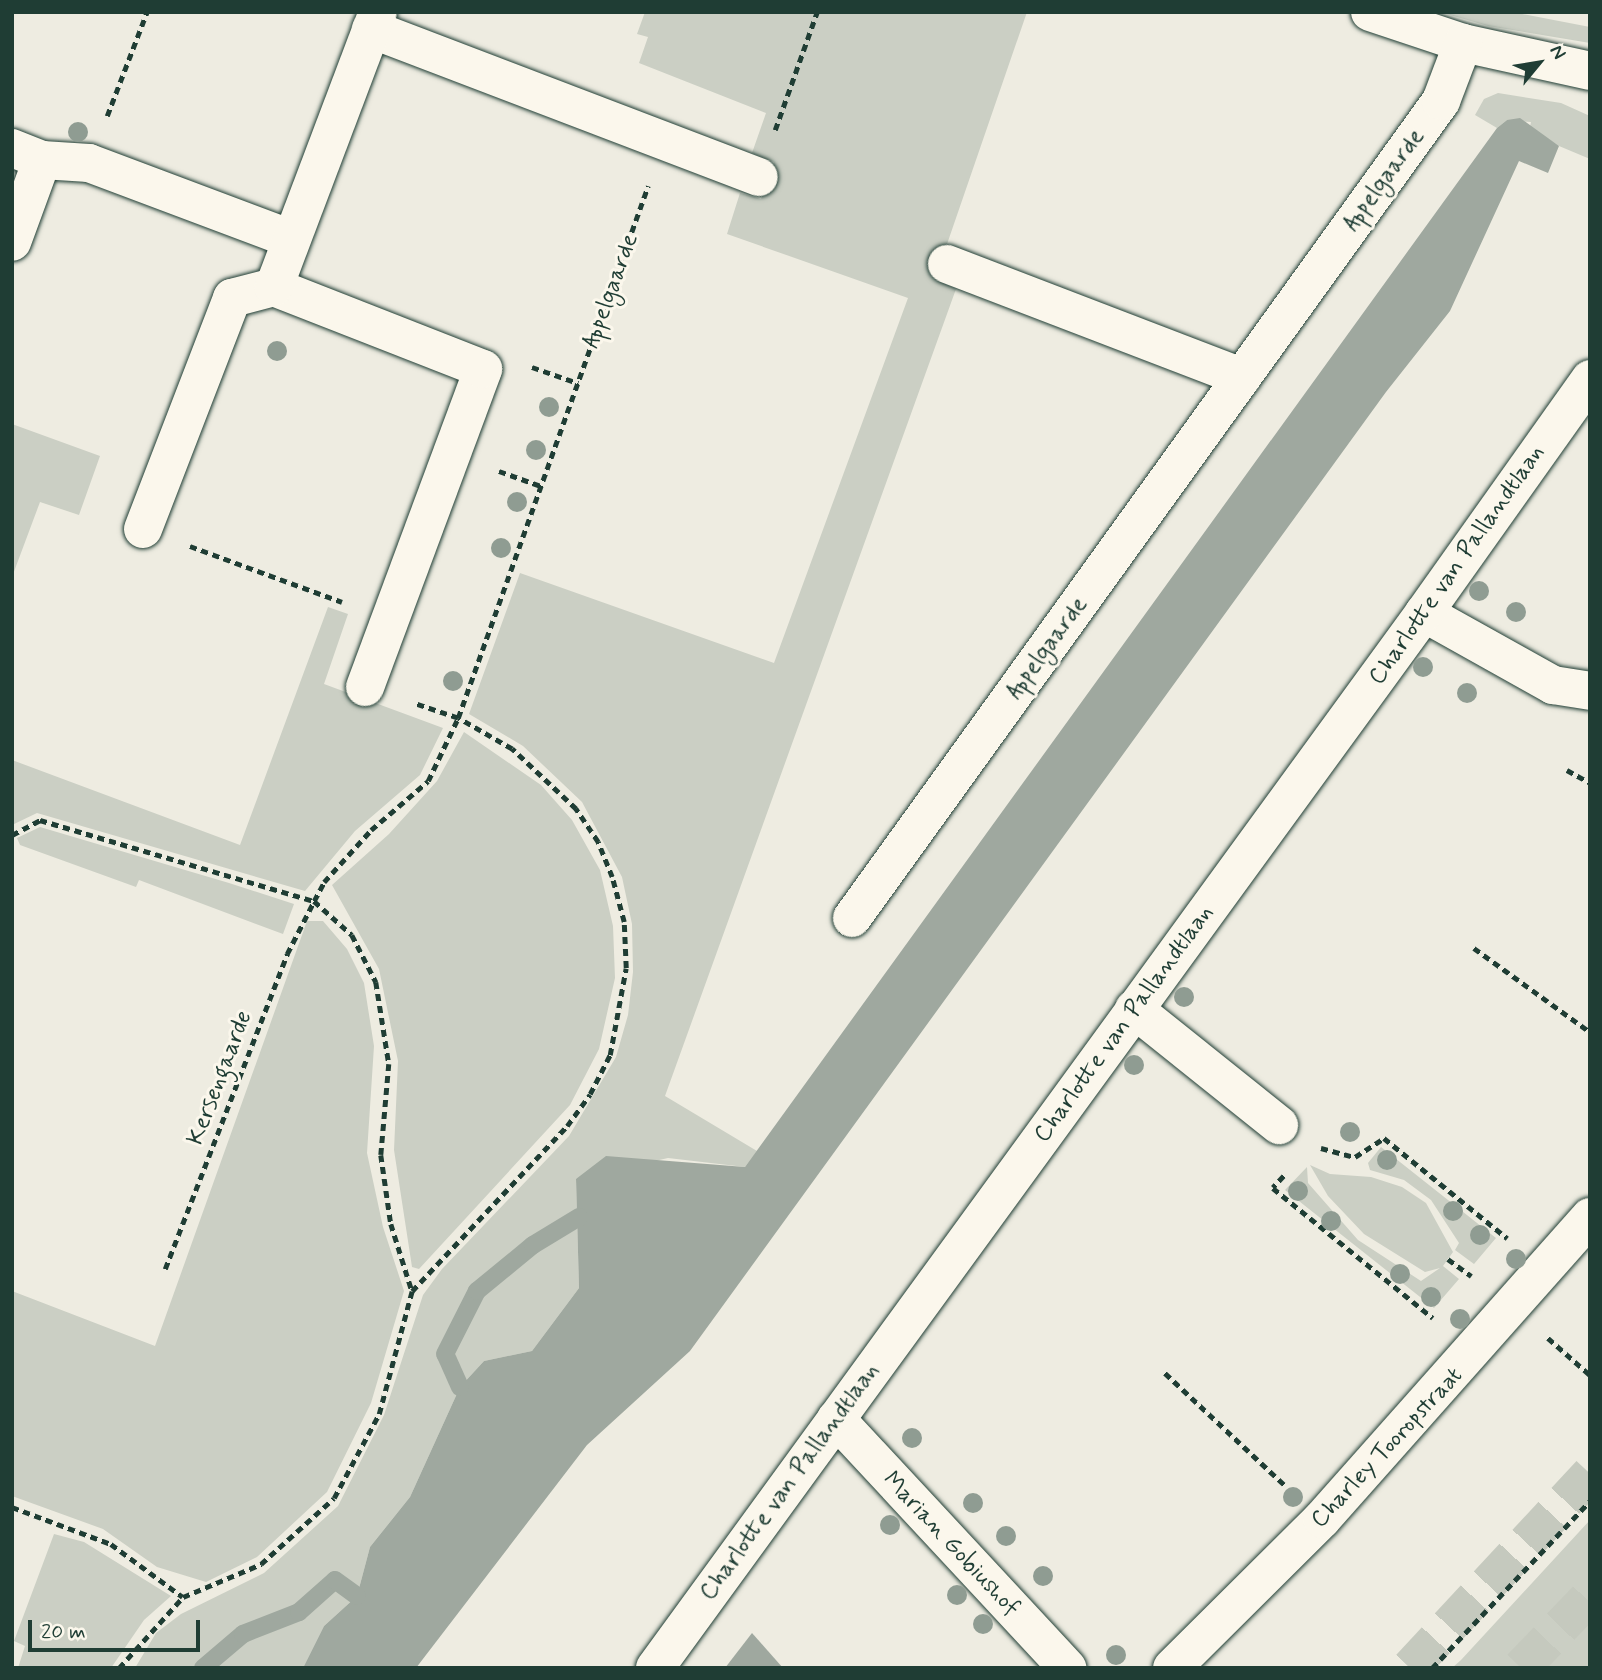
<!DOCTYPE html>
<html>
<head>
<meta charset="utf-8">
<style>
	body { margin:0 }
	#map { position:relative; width:1602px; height:1680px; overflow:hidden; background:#eeece1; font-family:Mynerve,sans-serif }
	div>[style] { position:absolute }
	.green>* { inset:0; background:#cbcfc4 }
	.water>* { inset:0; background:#9fa89f }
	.stream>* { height:18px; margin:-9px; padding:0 9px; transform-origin:9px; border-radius:9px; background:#9fa89f }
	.primary-tunnel>* { height:38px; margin-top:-19px; transform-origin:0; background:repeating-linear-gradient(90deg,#c5c9be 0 38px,transparent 0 57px) }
	.path>* { height:4.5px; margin-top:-2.25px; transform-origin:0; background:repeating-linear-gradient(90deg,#1f3d34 0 7px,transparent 0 12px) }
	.roads { filter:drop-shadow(0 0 2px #1f3d34) drop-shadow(0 0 2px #1f3d34) }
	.street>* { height:38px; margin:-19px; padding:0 19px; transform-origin:19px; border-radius:19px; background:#fbf7ec }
	.trees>* { width:20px; height:20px; margin:-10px; border-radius:50%; background:#8f9c92 }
	span { translate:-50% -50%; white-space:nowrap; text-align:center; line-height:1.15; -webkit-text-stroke:6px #fbf7ec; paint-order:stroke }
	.street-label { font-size:24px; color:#1f3d34 }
	.frame { position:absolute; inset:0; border:14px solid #1f3d34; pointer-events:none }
	.north { position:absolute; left:1504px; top:28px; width:70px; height:70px; -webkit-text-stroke:5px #fbf7ec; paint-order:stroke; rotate:60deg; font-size:19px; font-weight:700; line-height:28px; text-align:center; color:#1f3d34 }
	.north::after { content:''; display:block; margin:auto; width:24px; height:32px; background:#1f3d34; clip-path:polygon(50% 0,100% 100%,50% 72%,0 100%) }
	.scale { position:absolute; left:28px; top:1620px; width:172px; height:32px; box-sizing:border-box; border:4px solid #1f3d34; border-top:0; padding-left:9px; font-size:21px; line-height:24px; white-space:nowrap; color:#1f3d34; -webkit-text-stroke:5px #fbf7ec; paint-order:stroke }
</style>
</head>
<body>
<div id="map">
	<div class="green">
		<i style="clip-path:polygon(645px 12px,1027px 12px,935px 279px,956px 289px,665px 1096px,757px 1151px,745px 1167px,668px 1158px,576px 1179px,579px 1288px,532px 1351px,484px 1361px,460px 1387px,410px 1497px,370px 1547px,357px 1596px,324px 1626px,303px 1668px,135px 1668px,156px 1633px,181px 1614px,264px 1573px,338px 1506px,384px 1415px,423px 1295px,442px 1269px,569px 1136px,616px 1057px,628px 1015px,633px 972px,632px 924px,622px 877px,582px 802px,523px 746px,469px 714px,520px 573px,774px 663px,908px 298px,727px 234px,740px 193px,761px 199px,774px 162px,752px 153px,766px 113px,639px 63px,648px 37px,637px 34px)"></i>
		<i style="clip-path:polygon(1440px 12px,1512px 12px,1590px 27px,1590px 43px,1488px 26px)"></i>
		<i style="clip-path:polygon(1498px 93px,1561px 103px,1590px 116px,1590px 159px,1559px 146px,1530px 127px,1531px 122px,1507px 120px,1497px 128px,1475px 115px,1484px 99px)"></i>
		<i style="clip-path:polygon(12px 424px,100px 456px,79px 515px,40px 502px,12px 577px)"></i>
		<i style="clip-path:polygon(328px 607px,348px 614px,324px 684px,443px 728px,420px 775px,355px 831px,305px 891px,37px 813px,12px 825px,12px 760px,240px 845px)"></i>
		<i style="clip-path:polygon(464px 732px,541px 785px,572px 820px,600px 870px,613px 926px,615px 978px,599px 1049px,570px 1105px,419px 1269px,412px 1267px,394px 1150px,398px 1061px,379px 969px,332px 885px,389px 834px,437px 781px)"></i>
		<i style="clip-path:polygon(40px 827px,229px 883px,294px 904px,283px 934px,139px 880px,136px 887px,20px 845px,17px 838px)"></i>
		<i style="clip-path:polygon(307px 921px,323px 921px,347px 949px,364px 983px,374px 1046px,367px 1153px,383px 1227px,404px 1291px,371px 1403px,327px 1492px,257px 1557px,206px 1582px,157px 1567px,103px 1529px,12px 1496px,12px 1291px,155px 1346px)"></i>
		<i style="clip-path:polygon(1381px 1147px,1496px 1238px,1474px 1264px,1455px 1250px,1459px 1243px,1431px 1200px,1404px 1180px,1370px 1170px,1368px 1163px)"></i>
		<i style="clip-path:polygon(1310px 1165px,1330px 1174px,1371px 1177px,1402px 1187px,1426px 1203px,1453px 1252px,1443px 1266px,1459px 1279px,1434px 1308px,1285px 1190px,1307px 1167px,1308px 1183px,1358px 1240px,1421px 1281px,1440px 1268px,1425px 1272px,1364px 1234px,1328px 1196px)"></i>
		<i style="clip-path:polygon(1590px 1520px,1590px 1668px,1452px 1668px,1461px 1660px)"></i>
		<i style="clip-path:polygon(54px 1534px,84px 1542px,171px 1596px,144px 1620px,111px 1668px,18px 1668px,25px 1646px,14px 1641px)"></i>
	</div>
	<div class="water">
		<i style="clip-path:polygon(1520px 118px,1559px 146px,1548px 173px,1519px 161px,1450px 311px,1386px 392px,690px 1351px,587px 1445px,416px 1668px,303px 1668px,324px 1626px,357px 1596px,370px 1547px,410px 1497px,460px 1387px,484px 1361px,532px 1351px,579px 1288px,576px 1179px,606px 1156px,745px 1167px,1497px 128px,1507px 120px)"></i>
		<i style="clip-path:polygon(752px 1633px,783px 1668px,725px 1668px)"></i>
	</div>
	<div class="stream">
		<i style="left:460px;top:1387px;width:36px;rotate:-114deg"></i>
		<i style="left:445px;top:1354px;width:71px;rotate:-63.1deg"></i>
		<i style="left:477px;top:1291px;width:72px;rotate:-39.4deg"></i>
		<i style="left:533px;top:1245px;width:54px;rotate:-31.3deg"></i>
		<i style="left:203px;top:1668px;width:52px;rotate:-40.4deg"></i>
		<i style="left:243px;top:1634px;width:60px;rotate:-21.4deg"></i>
		<i style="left:299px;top:1612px;width:48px;rotate:-41.6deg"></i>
		<i style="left:335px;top:1580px;width:27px;rotate:36deg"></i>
	</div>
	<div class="primary-tunnel">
		<i style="left:1410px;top:1668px;width:265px;rotate:-47.1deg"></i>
		<i style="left:1521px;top:1668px;width:100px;rotate:-46.2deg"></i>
	</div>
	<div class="path">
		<i style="left:107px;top:116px;width:111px;rotate:-69deg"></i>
		<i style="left:775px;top:130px;width:125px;rotate:-70.4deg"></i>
		<i style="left:532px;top:367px;width:49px;rotate:19.2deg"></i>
		<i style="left:499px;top:471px;width:45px;rotate:19.7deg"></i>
		<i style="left:190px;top:546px;width:162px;rotate:20.2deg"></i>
		<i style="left:1567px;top:770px;width:26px;rotate:29deg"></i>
		<i style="left:12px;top:835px;width:32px;rotate:-28deg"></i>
		<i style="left:40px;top:820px;width:286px;rotate:16.5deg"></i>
		<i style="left:314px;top:901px;width:51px;rotate:41.8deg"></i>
		<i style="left:352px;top:935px;width:53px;rotate:62.9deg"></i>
		<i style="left:376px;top:982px;width:83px;rotate:81deg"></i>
		<i style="left:389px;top:1064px;width:91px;rotate:95deg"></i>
		<i style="left:381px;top:1155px;width:70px;rotate:81.8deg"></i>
		<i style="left:391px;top:1224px;width:70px;rotate:72.6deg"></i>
		<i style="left:412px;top:1291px;width:226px;rotate:-46.8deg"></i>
		<i style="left:567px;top:1126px;width:39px;rotate:-54deg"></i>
		<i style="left:590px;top:1094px;width:44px;rotate:-62.9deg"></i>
		<i style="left:610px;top:1055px;width:88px;rotate:-79.6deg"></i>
		<i style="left:626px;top:968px;width:46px;rotate:-92.5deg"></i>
		<i style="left:624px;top:922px;width:47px;rotate:-104.9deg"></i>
		<i style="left:612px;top:877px;width:38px;rotate:-112deg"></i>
		<i style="left:598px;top:842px;width:40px;rotate:-124deg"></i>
		<i style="left:576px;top:809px;width:88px;rotate:-136.8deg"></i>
		<i style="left:512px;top:749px;width:62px;rotate:-150.1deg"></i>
		<i style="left:458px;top:718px;width:47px;rotate:-161.6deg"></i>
		<i style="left:1474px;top:948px;width:143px;rotate:35.9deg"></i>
		<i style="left:1321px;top:1148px;width:35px;rotate:15deg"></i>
		<i style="left:1355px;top:1157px;width:35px;rotate:-33deg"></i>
		<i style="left:1384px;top:1138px;width:159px;rotate:39.1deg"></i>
		<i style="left:1284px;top:1176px;width:16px;rotate:133deg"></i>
		<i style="left:1273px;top:1188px;width:206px;rotate:39.1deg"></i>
		<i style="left:1448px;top:1259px;width:29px;rotate:36deg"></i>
		<i style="left:165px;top:1269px;width:338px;rotate:-68.8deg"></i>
		<i style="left:287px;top:954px;width:59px;rotate:-63deg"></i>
		<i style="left:314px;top:901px;width:21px;rotate:-62deg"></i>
		<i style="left:324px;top:882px;width:70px;rotate:-47.9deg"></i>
		<i style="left:371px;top:830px;width:75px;rotate:-40.7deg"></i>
		<i style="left:428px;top:781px;width:70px;rotate:-64.5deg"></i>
		<i style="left:458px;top:718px;width:565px;rotate:-70.35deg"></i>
		<i style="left:1548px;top:1338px;width:56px;rotate:41.4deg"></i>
		<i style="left:1165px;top:1373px;width:167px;rotate:43.1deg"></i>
		<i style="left:12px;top:1507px;width:106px;rotate:20.5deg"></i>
		<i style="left:111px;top:1544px;width:89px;rotate:36.4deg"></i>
		<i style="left:119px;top:1668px;width:96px;rotate:-48deg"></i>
		<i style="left:183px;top:1597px;width:85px;rotate:-22.9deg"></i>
		<i style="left:261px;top:1564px;width:98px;rotate:-42.1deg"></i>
		<i style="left:334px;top:1498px;width:95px;rotate:-61.8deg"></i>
		<i style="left:379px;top:1414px;width:127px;rotate:-75deg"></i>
		<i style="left:1432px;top:1668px;width:230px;rotate:-46.6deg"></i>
	</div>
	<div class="roads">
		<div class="street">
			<i style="left:1370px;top:12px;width:98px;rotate:18.4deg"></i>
			<i style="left:1463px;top:43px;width:130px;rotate:12.4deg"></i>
			<i style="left:371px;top:29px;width:415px;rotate:20.9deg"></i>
			<i style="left:12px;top:148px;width:32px;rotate:22deg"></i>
			<i style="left:42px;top:160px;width:87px;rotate:110.1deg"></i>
			<i style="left:42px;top:160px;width:47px;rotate:3.7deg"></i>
			<i style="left:89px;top:163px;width:214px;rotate:20.6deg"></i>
			<i style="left:947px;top:264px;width:316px;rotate:21deg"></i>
			<i style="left:143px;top:529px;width:248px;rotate:-68.9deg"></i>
			<i style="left:232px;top:298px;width:43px;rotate:-14.7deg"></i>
			<i style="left:1424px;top:613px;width:148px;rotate:29.2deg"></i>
			<i style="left:1553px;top:685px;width:37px;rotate:9deg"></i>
			<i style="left:365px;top:687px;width:339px;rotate:-69.6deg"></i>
			<i style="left:483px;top:369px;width:225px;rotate:-158.6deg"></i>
			<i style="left:274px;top:287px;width:294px;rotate:-69.3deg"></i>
			<i style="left:852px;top:918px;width:1007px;rotate:-54.21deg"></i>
			<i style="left:1441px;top:101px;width:62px;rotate:-69.2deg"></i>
			<i style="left:1134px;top:1009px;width:186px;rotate:38.7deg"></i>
			<i style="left:836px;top:1419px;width:340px;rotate:47.1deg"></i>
			<i style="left:655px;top:1668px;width:1306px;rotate:-53.91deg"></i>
			<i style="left:1424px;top:613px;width:287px;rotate:-54.6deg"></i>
			<i style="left:1172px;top:1668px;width:211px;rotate:-44.8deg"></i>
			<i style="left:1322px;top:1519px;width:404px;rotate:-48.4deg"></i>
		</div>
	</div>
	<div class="trees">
		<i style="left:78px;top:132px"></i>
		<i style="left:277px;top:351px"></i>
		<i style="left:549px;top:407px"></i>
		<i style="left:536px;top:450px"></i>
		<i style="left:517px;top:502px"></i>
		<i style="left:501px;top:548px"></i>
		<i style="left:1479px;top:591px"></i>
		<i style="left:1516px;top:612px"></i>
		<i style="left:1423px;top:667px"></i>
		<i style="left:453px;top:681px"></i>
		<i style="left:1467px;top:693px"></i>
		<i style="left:1184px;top:997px"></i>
		<i style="left:1134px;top:1065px"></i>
		<i style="left:1350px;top:1132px"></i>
		<i style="left:1387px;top:1160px"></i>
		<i style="left:1298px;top:1191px"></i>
		<i style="left:1453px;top:1211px"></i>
		<i style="left:1331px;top:1221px"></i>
		<i style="left:1480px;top:1235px"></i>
		<i style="left:1516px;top:1259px"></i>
		<i style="left:1400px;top:1274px"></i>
		<i style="left:1431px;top:1297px"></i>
		<i style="left:1460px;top:1319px"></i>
		<i style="left:912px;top:1438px"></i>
		<i style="left:1293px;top:1497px"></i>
		<i style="left:973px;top:1503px"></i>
		<i style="left:890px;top:1525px"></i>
		<i style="left:1006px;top:1536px"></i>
		<i style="left:1043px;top:1576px"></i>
		<i style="left:957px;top:1595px"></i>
		<i style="left:983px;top:1624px"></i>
		<i style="left:1116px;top:1655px"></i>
	</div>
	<div class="street-label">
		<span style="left:1384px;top:180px;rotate:-54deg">Appelgaarde</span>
		<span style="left:611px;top:291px;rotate:-70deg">Appelgaarde</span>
		<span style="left:1457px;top:565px;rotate:-55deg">Charlotte van Pallandtlaan</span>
		<span style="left:1047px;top:648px;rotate:-54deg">Appelgaarde</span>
		<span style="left:1124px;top:1024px;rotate:-54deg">Charlotte van Pallandtlaan</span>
		<span style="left:220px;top:1078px;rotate:-69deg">Kersengaarde</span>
		<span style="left:1387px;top:1448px;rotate:-47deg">Charley Tooropstraat</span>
		<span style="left:790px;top:1482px;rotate:-54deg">Charlotte van Pallandtlaan</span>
		<span style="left:951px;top:1544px;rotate:47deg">Marian Gobiushof</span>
	</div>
	<div class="frame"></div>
	<div class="north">N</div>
	<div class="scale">20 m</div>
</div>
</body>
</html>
